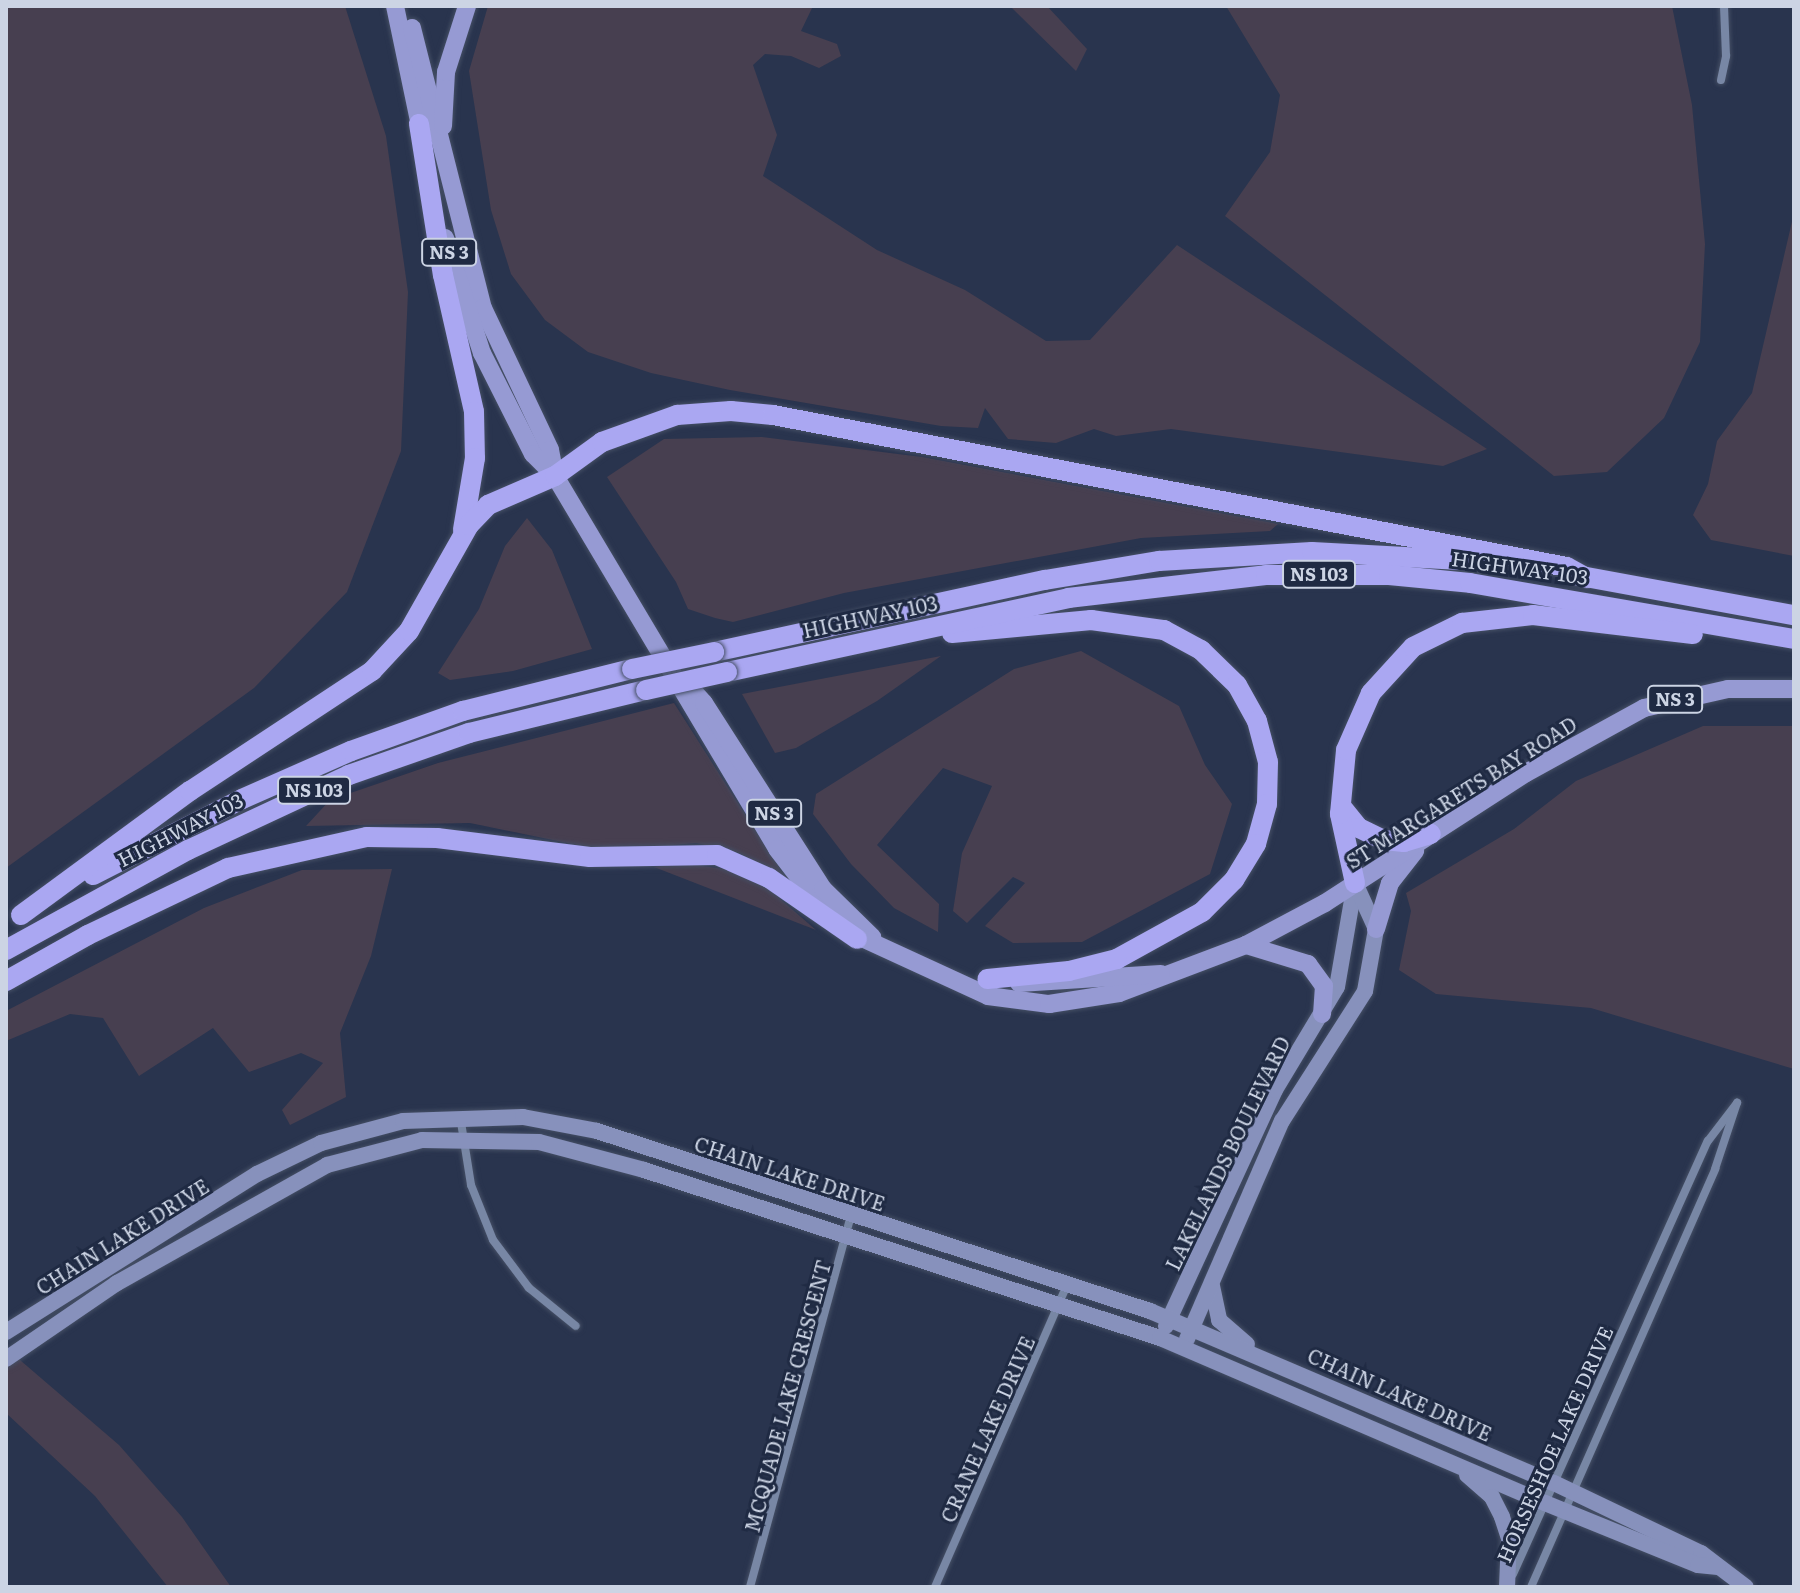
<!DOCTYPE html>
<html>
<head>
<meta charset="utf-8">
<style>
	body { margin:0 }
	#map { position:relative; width:1800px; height:1593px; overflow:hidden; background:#29344e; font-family:Literata,serif }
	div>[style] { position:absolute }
	.green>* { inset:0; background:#473f50 }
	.roads { filter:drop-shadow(0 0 2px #454f65) drop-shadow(0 0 2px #454f65) }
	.street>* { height:8px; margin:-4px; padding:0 4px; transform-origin:4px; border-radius:4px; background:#7887a5 }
	.secondary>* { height:16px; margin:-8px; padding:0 8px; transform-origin:8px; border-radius:8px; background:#8791bc }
	.primary>* { height:18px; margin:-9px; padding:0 9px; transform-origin:9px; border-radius:9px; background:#969ad3 }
	.highway>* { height:20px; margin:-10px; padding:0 10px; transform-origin:10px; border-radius:10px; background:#aaa7f2 }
	.bridges { filter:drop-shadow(0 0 2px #454f65) drop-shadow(0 0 2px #454f65) }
	.highway-bridge>* { height:20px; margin:-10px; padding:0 10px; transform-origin:10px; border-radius:10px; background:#aaa7f2 }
	span { translate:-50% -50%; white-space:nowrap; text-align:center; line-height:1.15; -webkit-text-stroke:6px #1f2a43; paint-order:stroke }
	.shield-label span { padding:2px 6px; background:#1f2a43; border:2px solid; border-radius:6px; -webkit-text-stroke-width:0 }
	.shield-label { font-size:18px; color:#ccd4e4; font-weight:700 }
	.street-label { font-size:20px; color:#ccd4e4 }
	.frame { position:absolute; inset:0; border:8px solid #ccd4e4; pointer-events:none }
</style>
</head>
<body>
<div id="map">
	<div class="green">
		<i style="clip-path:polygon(6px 6px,345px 6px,386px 136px,408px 292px,401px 451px,347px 592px,254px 688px,6px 868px)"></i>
		<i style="clip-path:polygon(488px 6px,813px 6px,801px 31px,837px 44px,841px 56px,819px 68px,791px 56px,765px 54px,753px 65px,777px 135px,763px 176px,877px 250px,965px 290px,1046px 341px,1090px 340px,1177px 245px,1487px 449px,1443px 466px,1171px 429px,1116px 436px,1094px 429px,1056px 443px,1008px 439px,985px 408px,978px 428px,941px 426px,730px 390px,651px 373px,588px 352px,545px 320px,511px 274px,491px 210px,469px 71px)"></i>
		<i style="clip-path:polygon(1010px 6px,1047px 6px,1087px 49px,1076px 71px)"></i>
		<i style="clip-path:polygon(1226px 6px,1672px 6px,1692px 105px,1705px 244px,1700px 342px,1664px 418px,1607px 472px,1554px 476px,1225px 216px,1270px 152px,1280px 95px)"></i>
		<i style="clip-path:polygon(1794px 213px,1794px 556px,1711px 540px,1693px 515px,1708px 484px,1717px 441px,1752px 393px)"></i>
		<i style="clip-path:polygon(762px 437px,922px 457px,1278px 524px,1270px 531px,1141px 538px,844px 593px,733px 622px,715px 618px,688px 609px,676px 582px,607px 477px,664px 439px)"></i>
		<i style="clip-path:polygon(527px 518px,552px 550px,592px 649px,513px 671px,450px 680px,438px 673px,479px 609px,505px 546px)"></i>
		<i style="clip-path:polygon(1081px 651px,1179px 706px,1205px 765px,1232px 804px,1210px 874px,1082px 942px,1013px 943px,985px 926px,1025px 883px,1013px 877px,967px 923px,953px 911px,962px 853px,992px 786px,943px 768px,877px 845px,939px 904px,938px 932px,894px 908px,851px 864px,813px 814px,816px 794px,1014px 669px)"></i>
		<i style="clip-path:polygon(941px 656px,877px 701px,796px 748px,775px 753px,742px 694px)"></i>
		<i style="clip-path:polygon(674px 703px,785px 877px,737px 852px,696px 843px,606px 851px,470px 823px,306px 826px,330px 800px,438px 763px)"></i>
		<i style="clip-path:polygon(1703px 726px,1794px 726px,1794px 1069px,1591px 1008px,1436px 994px,1399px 970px,1411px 911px,1406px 893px,1514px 829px,1576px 781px)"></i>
		<i style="clip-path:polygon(682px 863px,724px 869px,763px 884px,816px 930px,654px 867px)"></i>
		<i style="clip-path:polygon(392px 869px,371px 956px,340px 1033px,346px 1097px,290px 1125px,282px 1110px,323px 1063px,301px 1053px,249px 1072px,213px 1028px,139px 1076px,103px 1018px,70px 1014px,6px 1041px,6px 1011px,204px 908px,302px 870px)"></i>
		<i style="clip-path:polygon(6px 1348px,119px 1445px,182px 1517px,231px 1587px,168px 1587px,95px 1496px,6px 1413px)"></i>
	</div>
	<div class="roads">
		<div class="street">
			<i style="left:1721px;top:80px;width:25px;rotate:-78deg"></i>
			<i style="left:1726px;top:56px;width:50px;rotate:-92.3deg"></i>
			<i style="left:460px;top:1116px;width:70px;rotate:80.9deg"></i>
			<i style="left:471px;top:1185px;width:59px;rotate:68.2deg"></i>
			<i style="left:493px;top:1240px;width:60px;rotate:53.1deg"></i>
			<i style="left:529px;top:1288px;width:60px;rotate:39deg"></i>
			<i style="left:1513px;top:1574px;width:475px;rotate:-65.8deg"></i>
			<i style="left:1708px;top:1141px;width:48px;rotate:-52.7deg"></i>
			<i style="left:750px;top:1587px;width:386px;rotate:-74.8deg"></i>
			<i style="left:935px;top:1587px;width:330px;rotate:-66.4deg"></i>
			<i style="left:1531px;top:1587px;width:457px;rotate:-66.2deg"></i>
			<i style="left:1715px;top:1169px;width:70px;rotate:-71.6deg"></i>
		</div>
		<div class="secondary">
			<i style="left:1212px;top:1286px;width:35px;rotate:78deg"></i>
			<i style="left:1219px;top:1320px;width:37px;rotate:41deg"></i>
			<i style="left:1166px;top:1326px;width:260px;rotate:-65.2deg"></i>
			<i style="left:1275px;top:1090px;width:120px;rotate:-59deg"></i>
			<i style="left:1337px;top:987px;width:106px;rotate:-80.2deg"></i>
			<i style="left:6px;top:1332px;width:297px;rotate:-32.2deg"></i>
			<i style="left:257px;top:1174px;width:71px;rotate:-25.8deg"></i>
			<i style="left:321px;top:1143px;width:85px;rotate:-15deg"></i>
			<i style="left:403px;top:1121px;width:120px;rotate:-1.9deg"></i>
			<i style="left:523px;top:1117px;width:75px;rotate:10.7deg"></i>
			<i style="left:597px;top:1131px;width:582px;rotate:18.03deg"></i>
			<i style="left:1150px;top:1311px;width:439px;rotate:23.1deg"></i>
			<i style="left:1554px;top:1483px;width:163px;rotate:25.5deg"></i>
			<i style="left:1701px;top:1553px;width:56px;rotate:37.1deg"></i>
			<i style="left:1187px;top:1339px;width:238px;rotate:-66.5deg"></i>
			<i style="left:1282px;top:1121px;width:154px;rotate:-57.4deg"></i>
			<i style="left:1365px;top:991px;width:63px;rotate:-79.9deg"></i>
			<i style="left:1376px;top:929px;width:51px;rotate:-114.5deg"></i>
			<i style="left:6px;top:1359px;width:135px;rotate:-34.4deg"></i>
			<i style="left:117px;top:1283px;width:241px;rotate:-29.3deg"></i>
			<i style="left:327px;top:1165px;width:98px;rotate:-14.7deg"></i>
			<i style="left:422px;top:1140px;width:117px;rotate:1deg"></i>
			<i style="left:539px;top:1142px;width:109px;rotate:14.9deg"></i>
			<i style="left:644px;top:1170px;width:543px;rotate:18.03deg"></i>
			<i style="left:1160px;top:1338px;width:419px;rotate:23.2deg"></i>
			<i style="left:1545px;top:1503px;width:165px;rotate:22.1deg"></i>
			<i style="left:1698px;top:1565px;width:20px;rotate:6deg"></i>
			<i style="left:1467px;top:1475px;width:33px;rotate:41deg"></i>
			<i style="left:1492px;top:1497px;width:22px;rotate:63deg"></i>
			<i style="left:1502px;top:1517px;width:23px;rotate:72deg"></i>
			<i style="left:1509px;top:1539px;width:47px;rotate:92.4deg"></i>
		</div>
		<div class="primary">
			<i style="left:395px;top:6px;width:132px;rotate:78.2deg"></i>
			<i style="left:412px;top:28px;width:289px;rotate:75.8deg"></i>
			<i style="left:483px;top:308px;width:157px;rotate:64.7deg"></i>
			<i style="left:550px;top:450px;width:26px;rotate:79deg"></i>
			<i style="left:443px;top:126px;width:54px;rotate:-86.8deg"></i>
			<i style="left:446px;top:72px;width:69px;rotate:-72.3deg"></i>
			<i style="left:445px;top:238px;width:121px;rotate:72.2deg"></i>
			<i style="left:482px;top:353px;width:113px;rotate:63.2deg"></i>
			<i style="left:533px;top:454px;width:31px;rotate:45deg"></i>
			<i style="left:555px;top:476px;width:434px;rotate:59.2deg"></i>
			<i style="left:777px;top:849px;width:78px;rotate:52.3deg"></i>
			<i style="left:685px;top:682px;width:28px;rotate:48deg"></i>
			<i style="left:704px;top:703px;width:221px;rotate:57.4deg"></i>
			<i style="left:823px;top:889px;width:69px;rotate:44.4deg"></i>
			<i style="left:1376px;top:929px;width:48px;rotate:-73.1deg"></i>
			<i style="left:1390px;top:883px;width:41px;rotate:-52deg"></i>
			<i style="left:847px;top:931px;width:155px;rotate:24.7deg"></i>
			<i style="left:988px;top:996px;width:62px;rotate:7.5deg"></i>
			<i style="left:1049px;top:1004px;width:71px;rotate:-8.9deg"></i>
			<i style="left:1119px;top:993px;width:136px;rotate:-20.7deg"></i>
			<i style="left:1246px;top:945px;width:89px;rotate:-28deg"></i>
			<i style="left:1325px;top:903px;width:239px;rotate:-32.9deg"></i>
			<i style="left:1526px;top:773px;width:135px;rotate:-28.8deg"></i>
			<i style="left:1644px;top:708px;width:86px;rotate:-12.7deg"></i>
			<i style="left:1728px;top:689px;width:66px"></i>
			<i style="left:1246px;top:945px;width:65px;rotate:17deg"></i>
			<i style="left:1308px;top:964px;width:27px;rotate:54deg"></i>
			<i style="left:1324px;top:986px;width:28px;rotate:94deg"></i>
			<i style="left:1019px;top:983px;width:142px;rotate:-3.6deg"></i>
		</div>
		<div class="highway">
			<i style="left:419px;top:124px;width:153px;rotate:81deg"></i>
			<i style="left:443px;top:275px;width:140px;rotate:77.2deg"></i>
			<i style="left:474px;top:412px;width:46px;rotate:88.8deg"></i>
			<i style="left:475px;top:458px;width:73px;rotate:99.5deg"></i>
			<i style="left:1575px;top:575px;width:223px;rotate:10.4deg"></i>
			<i style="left:952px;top:633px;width:140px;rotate:-5.3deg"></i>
			<i style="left:1091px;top:620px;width:74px;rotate:7.8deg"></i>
			<i style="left:1164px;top:630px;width:42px;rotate:28.4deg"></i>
			<i style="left:1201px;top:650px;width:50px;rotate:44.2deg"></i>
			<i style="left:1237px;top:685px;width:41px;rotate:60.9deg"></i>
			<i style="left:1257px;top:721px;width:42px;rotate:75deg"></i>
			<i style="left:1268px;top:762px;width:42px;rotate:91.4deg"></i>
			<i style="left:1267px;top:804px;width:41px;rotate:105.4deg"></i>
			<i style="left:1256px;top:844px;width:42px;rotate:121.4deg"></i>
			<i style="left:1234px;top:880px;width:45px;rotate:135deg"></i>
			<i style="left:1202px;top:912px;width:97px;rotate:151.1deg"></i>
			<i style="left:1117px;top:959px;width:49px;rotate:166deg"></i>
			<i style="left:1069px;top:971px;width:82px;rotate:174.4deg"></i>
			<i style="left:714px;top:652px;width:339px;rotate:-12.3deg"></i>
			<i style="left:1045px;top:580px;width:116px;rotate:-9.5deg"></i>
			<i style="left:1159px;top:561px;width:153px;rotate:-3.4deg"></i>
			<i style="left:1312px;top:552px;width:168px;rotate:3.1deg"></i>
			<i style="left:727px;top:672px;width:349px;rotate:-12.2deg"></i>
			<i style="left:1068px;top:598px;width:199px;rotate:-6.6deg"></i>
			<i style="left:1266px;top:575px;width:123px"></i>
			<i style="left:1389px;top:575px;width:81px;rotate:5.6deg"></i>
			<i style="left:1470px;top:583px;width:329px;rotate:9.8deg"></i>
			<i style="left:1341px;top:806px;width:28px;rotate:51deg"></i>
			<i style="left:1359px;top:828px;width:28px;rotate:26deg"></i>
			<i style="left:1384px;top:840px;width:20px;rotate:6deg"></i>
			<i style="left:1404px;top:842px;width:28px;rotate:-17deg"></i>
			<i style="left:93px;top:875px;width:167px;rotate:-27deg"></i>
			<i style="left:242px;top:799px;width:119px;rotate:-23.8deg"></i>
			<i style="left:351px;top:751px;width:119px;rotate:-19.7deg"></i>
			<i style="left:463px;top:711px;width:174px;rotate:-14deg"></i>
			<i style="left:1355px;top:883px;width:71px;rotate:-102.3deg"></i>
			<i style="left:1340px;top:814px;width:64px;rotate:-84.6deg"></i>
			<i style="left:1346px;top:750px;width:62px;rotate:-66.3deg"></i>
			<i style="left:1371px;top:693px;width:62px;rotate:-47.6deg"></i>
			<i style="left:1413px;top:647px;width:55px;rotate:-26.1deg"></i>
			<i style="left:1462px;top:623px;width:71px;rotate:-6.4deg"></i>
			<i style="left:1533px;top:615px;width:161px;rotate:6.8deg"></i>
			<i style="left:21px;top:915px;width:210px;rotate:-36.3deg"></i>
			<i style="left:190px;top:791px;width:218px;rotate:-33.4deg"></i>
			<i style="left:372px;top:671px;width:54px;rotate:-47.2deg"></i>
			<i style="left:409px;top:631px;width:122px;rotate:-60.5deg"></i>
			<i style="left:469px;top:525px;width:28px;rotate:-46deg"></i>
			<i style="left:488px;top:505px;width:73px;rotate:-23.4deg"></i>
			<i style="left:555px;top:476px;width:58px;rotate:-35.9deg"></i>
			<i style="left:602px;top:442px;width:80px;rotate:-19.8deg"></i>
			<i style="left:677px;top:415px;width:54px;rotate:-4.2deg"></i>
			<i style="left:731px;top:411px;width:42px;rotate:5.4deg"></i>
			<i style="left:773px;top:415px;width:808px;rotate:10.84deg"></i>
			<i style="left:1567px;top:567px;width:23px;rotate:29deg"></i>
			<i style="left:6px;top:950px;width:208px;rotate:-28.8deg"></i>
			<i style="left:188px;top:850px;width:178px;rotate:-25deg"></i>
			<i style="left:349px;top:775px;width:127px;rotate:-19.3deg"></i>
			<i style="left:469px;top:733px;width:182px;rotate:-13.7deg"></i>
			<i style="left:6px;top:981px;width:94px;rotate:-29.3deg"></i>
			<i style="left:88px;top:935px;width:155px;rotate:-25.6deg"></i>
			<i style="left:228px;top:868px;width:142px;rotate:-12.6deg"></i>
			<i style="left:367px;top:837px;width:70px;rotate:0.8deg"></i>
			<i style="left:437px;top:838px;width:154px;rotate:7.1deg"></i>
			<i style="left:590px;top:857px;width:127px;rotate:-0.9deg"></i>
			<i style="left:717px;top:855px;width:57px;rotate:23.9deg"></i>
			<i style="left:769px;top:878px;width:107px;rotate:34.7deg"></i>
		</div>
	</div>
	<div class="bridges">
		<div class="highway-bridge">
			<i style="left:632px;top:669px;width:84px;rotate:-11.7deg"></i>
			<i style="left:646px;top:690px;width:83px;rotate:-12.5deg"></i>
		</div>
	</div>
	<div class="shield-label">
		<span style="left:449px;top:252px">NS 3</span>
		<span style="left:1319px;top:574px">NS 103</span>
		<span style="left:1675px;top:699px">NS 3</span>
		<span style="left:314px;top:790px">NS 103</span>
		<span style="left:774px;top:813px">NS 3</span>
	</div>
	<div class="street-label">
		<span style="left:1520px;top:567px;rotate:8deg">HIGHWAY 103</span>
		<span style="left:870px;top:616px;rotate:-12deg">HIGHWAY 103</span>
		<span style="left:1461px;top:792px;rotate:-32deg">ST MARGARETS BAY ROAD</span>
		<span style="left:180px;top:829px;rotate:-27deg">HIGHWAY 103</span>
		<span style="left:1227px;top:1153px;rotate:-64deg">LAKELANDS BOULEVARD</span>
		<span style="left:790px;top:1173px;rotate:18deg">CHAIN LAKE DRIVE</span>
		<span style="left:122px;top:1236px;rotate:-32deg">CHAIN LAKE DRIVE</span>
		<span style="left:1400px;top:1394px;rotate:24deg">CHAIN LAKE DRIVE</span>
		<span style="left:787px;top:1396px;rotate:-75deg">MCQUADE LAKE CRESCENT</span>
		<span style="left:987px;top:1429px;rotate:-66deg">CRANE LAKE DRIVE</span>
		<span style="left:1554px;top:1444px;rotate:-66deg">HORSESHOE LAKE DRIVE</span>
	</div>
	<div class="frame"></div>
</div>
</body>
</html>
